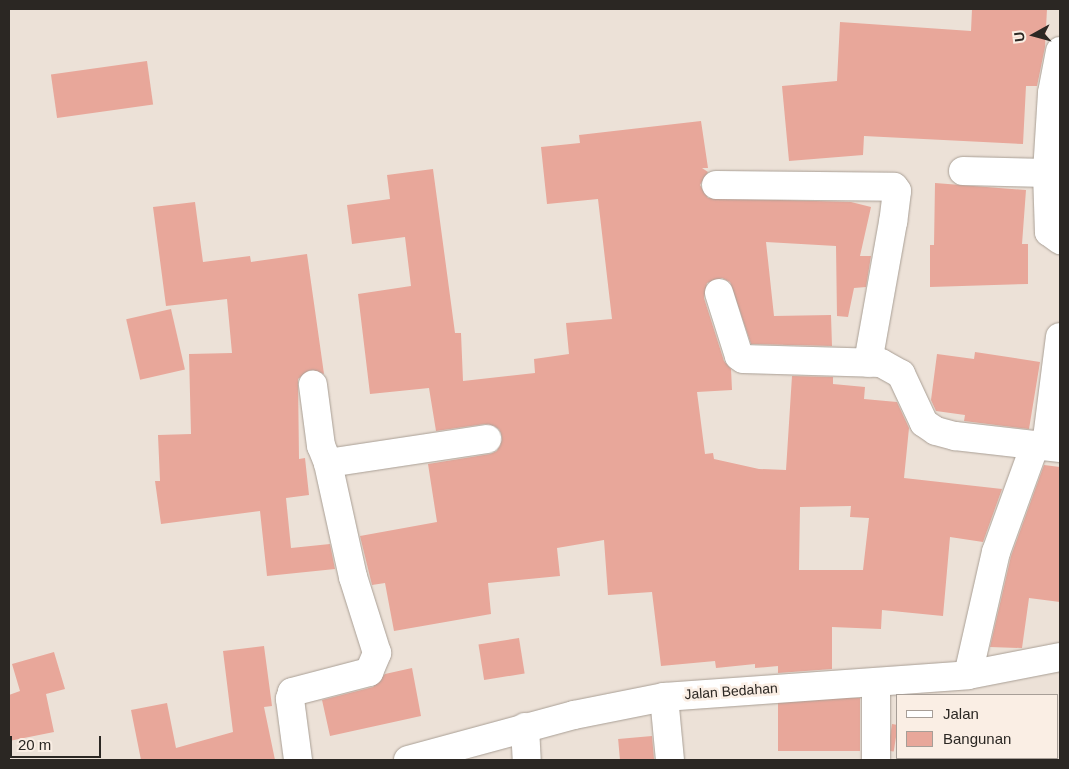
<!DOCTYPE html>
<html>
<head>
<meta charset="utf-8">
<style>
	body { margin:0 }
	#map { position:relative; width:1069px; height:769px; overflow:hidden; background:#ece1d7; font-family:Arial,sans-serif }
	div>[style] { position:absolute }
	.building>* { inset:0; background:#e8a79a; transform-origin:0 0 }
	.roads { filter:drop-shadow(0 0 1px #a99f95) drop-shadow(0 0 1px #a99f95) }
	.minor>* { height:28px; margin:-14px; padding:0 14px; transform-origin:14px; border-radius:14px; background:#fff }
	span { translate:-50% -50%; white-space:nowrap; text-align:center; line-height:1.15; -webkit-text-stroke:5px #faeee4; paint-order:stroke }
	.street-label { font-size:14px; color:#2b2723 }
	.frame { position:absolute; inset:0; border:10px solid #2b2723; pointer-events:none }
	.legend { position:absolute; left:896px; top:694px; width:162px; height:65px; box-sizing:border-box; background:#faeee4; border:1px solid #a79e97; margin:0; padding:6px 9px; list-style:none; font-size:15px; color:#2b2723 }
	.legend li { display:flex; align-items:center; gap:10px; height:25px }
	.legend b { width:25px; border:1px solid #a79e97 }
	.north { position:absolute; left:1009px; top:10px; width:50px; height:50px; -webkit-text-stroke:4px #faeee4; paint-order:stroke; rotate:263deg; font-size:14px; font-weight:700; line-height:20px; text-align:center; color:#2b2723 }
	.north::after { content:''; display:block; margin:auto; width:18px; height:22px; background:#2b2723; clip-path:polygon(50% 0,100% 100%,50% 72%,0 100%) }
	.scale { position:absolute; left:10px; top:736px; width:91px; height:22px; box-sizing:border-box; border:2px solid #2b2723; border-top:0; padding-left:6px; font-size:15px; line-height:18px; white-space:nowrap; color:#2b2723; -webkit-text-stroke:4px #faeee4; paint-order:stroke }
</style>
</head>
<body>
<div id="map">
	<div class="building">
		<i style="clip-path:polygon(972px 9px,1047px 9px,1045px 47px,1037px 86px,1026px 86px,1023px 144px,864px 136px,863px 155px,789px 161px,782px 86px,837px 81px,840px 22px,971px 31px)"></i>
		<i style="left:147px;top:61px;width:44px;height:97px;rotate:82deg"></i>
		<i style="clip-path:polygon(evenodd,701px 121px,708px 168px,702px 168px,708px 172px,700px 185px,708px 198px,851px 202px,871px 207px,860px 256px,871px 256px,866px 287px,854px 288px,848px 317px,837px 316px,836px 246px,766px 242px,774px 316px,831px 315px,832px 346px,751px 344px,730px 282px,722px 278px,707px 283px,704px 298px,724px 361px,731px 369px,732px 390px,697px 392px,705px 454px,713px 453px,714px 459px,759px 469px,786px 470px,792px 376px,833px 377px,833px 384px,865px 387px,864px 399px,897px 402px,909px 428px,904px 478px,1002px 489px,983px 542px,950px 537px,943px 616px,882px 610px,881px 629px,832px 627px,832px 669px,778px 673px,778px 666px,755px 668px,755px 664px,716px 668px,715px 661px,661px 666px,652px 592px,608px 595px,604px 540px,557px 548px,560px 576px,488px 583px,491px 614px,394px 631px,385px 583px,372px 585px,360px 536px,437px 522px,428px 464px,490px 454px,497px 451px,502px 437px,499px 429px,485px 424px,436px 431px,429px 388px,370px 394px,358px 294px,411px 286px,405px 237px,352px 244px,347px 205px,390px 199px,387px 175px,433px 169px,455px 333px,461px 333px,463px 381px,535px 373px,534px 359px,569px 354px,566px 323px,612px 319px,598px 199px,547px 204px,541px 147px,580px 143px,579px 135px,701px 121px,851px 506px,850px 517px,869px 518px,863px 570px,799px 570px,800px 507px,851px 506px)"></i>
		<i style="clip-path:polygon(935px 183px,1026px 190px,1022px 244px,1028px 244px,1028px 284px,930px 287px,930px 245px,934px 245px)"></i>
		<i style="clip-path:polygon(195px 202px,203px 262px,250px 256px,251px 262px,307px 254px,324px 374px,310px 370px,298px 379px,299px 459px,305px 458px,309px 495px,286px 498px,291px 548px,330px 544px,335px 569px,267px 576px,260px 511px,161px 524px,155px 481px,160px 481px,158px 435px,191px 434px,189px 354px,232px 353px,227px 299px,166px 306px,153px 207px)"></i>
		<i style="left:171px;top:309px;width:62px;height:46px;rotate:77deg"></i>
		<i style="clip-path:polygon(975px 352px,1040px 362px,1029px 429px,964px 421px,965px 415px,936px 411px,931px 400px,937px 354px,974px 359px)"></i>
		<i style="clip-path:polygon(1044px 465px,1060px 467px,1060px 602px,1029px 598px,1022px 648px,990px 647px,1011px 556px)"></i>
		<i style="left:519px;top:638px;width:36px;height:41px;rotate:81deg"></i>
		<i style="clip-path:polygon(264px 646px,272px 706px,264px 707px,275px 760px,141px 760px,131px 710px,167px 703px,176px 748px,233px 732px,223px 651px)"></i>
		<i style="clip-path:polygon(54px 652px,65px 689px,46px 694px,54px 732px,9px 741px,9px 695px,20px 691px,12px 664px)"></i>
		<i style="clip-path:polygon(412px 668px,421px 716px,330px 736px,322px 700px,373px 687px,385px 674px)"></i>
		<i style="left:860px;top:698px;width:53px;height:82px;rotate:90deg"></i>
		<i style="left:892px;top:724px;width:6px;height:27px;rotate:9deg"></i>
		<i style="left:652px;top:736px;width:24px;height:34px;rotate:85deg"></i>
	</div>
	<div class="roads">
		<div class="minor">
			<i style="left:1060px;top:51px;width:43px;rotate:100.8deg"></i>
			<i style="left:1052px;top:93px;width:80px;rotate:93.6deg"></i>
			<i style="left:1047px;top:173px;width:59px;rotate:88.1deg"></i>
			<i style="left:1049px;top:232px;width:14px;rotate:36deg"></i>
			<i style="left:963px;top:171px;width:84px;rotate:1.4deg"></i>
			<i style="left:716px;top:185px;width:178px;rotate:0.6deg"></i>
			<i style="left:894px;top:187px;width:5px;rotate:53deg"></i>
			<i style="left:897px;top:191px;width:31px;rotate:97deg"></i>
			<i style="left:893px;top:222px;width:143px;rotate:100.1deg"></i>
			<i style="left:719px;top:293px;width:66px;rotate:72.4deg"></i>
			<i style="left:739px;top:356px;width:5px;rotate:37deg"></i>
			<i style="left:743px;top:359px;width:138px;rotate:1.7deg"></i>
			<i style="left:881px;top:363px;width:23px;rotate:29deg"></i>
			<i style="left:901px;top:374px;width:54px;rotate:64.9deg"></i>
			<i style="left:924px;top:423px;width:14px;rotate:34deg"></i>
			<i style="left:936px;top:431px;width:20px;rotate:15deg"></i>
			<i style="left:955px;top:436px;width:106px;rotate:6.5deg"></i>
			<i style="left:1046px;top:446px;width:110px;rotate:-82.7deg"></i>
			<i style="left:328px;top:463px;width:161px;rotate:-8.6deg"></i>
			<i style="left:968px;top:675px;width:126px;rotate:-77.2deg"></i>
			<i style="left:996px;top:552px;width:114px;rotate:-70deg"></i>
			<i style="left:664px;top:697px;width:63px;rotate:84.6deg"></i>
			<i style="left:525px;top:727px;width:33px;rotate:87deg"></i>
			<i style="left:298px;top:760px;width:62px;rotate:-97.5deg"></i>
			<i style="left:290px;top:699px;width:7px;rotate:-74deg"></i>
			<i style="left:292px;top:692px;width:80px;rotate:-14.6deg"></i>
			<i style="left:369px;top:672px;width:21px;rotate:-67deg"></i>
			<i style="left:377px;top:653px;width:80px;rotate:-107.5deg"></i>
			<i style="left:353px;top:577px;width:117px;rotate:-102.4deg"></i>
			<i style="left:328px;top:463px;width:18px;rotate:-112deg"></i>
			<i style="left:321px;top:446px;width:62px;rotate:-97.5deg"></i>
			<i style="left:408px;top:760px;width:172px;rotate:-15.2deg"></i>
			<i style="left:574px;top:715px;width:92px;rotate:-11.3deg"></i>
			<i style="left:664px;top:697px;width:305px;rotate:-4.1deg"></i>
			<i style="left:968px;top:675px;width:94px;rotate:-11.1deg"></i>
			<i style="left:876px;top:760px;width:77px;rotate:-90deg"></i>
		</div>
	</div>
	<div class="street-label">
		<span style="left:731px;top:691px;rotate:-4deg">Jalan Bedahan</span>
	</div>
	<div class="frame"></div>
	<ul class="legend">
	<li><b style="height:6px;background:#fff"></b>Jalan</li>
	<li><b style="height:14px;background:#e8a79a"></b>Bangunan</li>
	</ul>
	<div class="north">U</div>
	<div class="scale">20 m</div>
</div>
</body>
</html>
